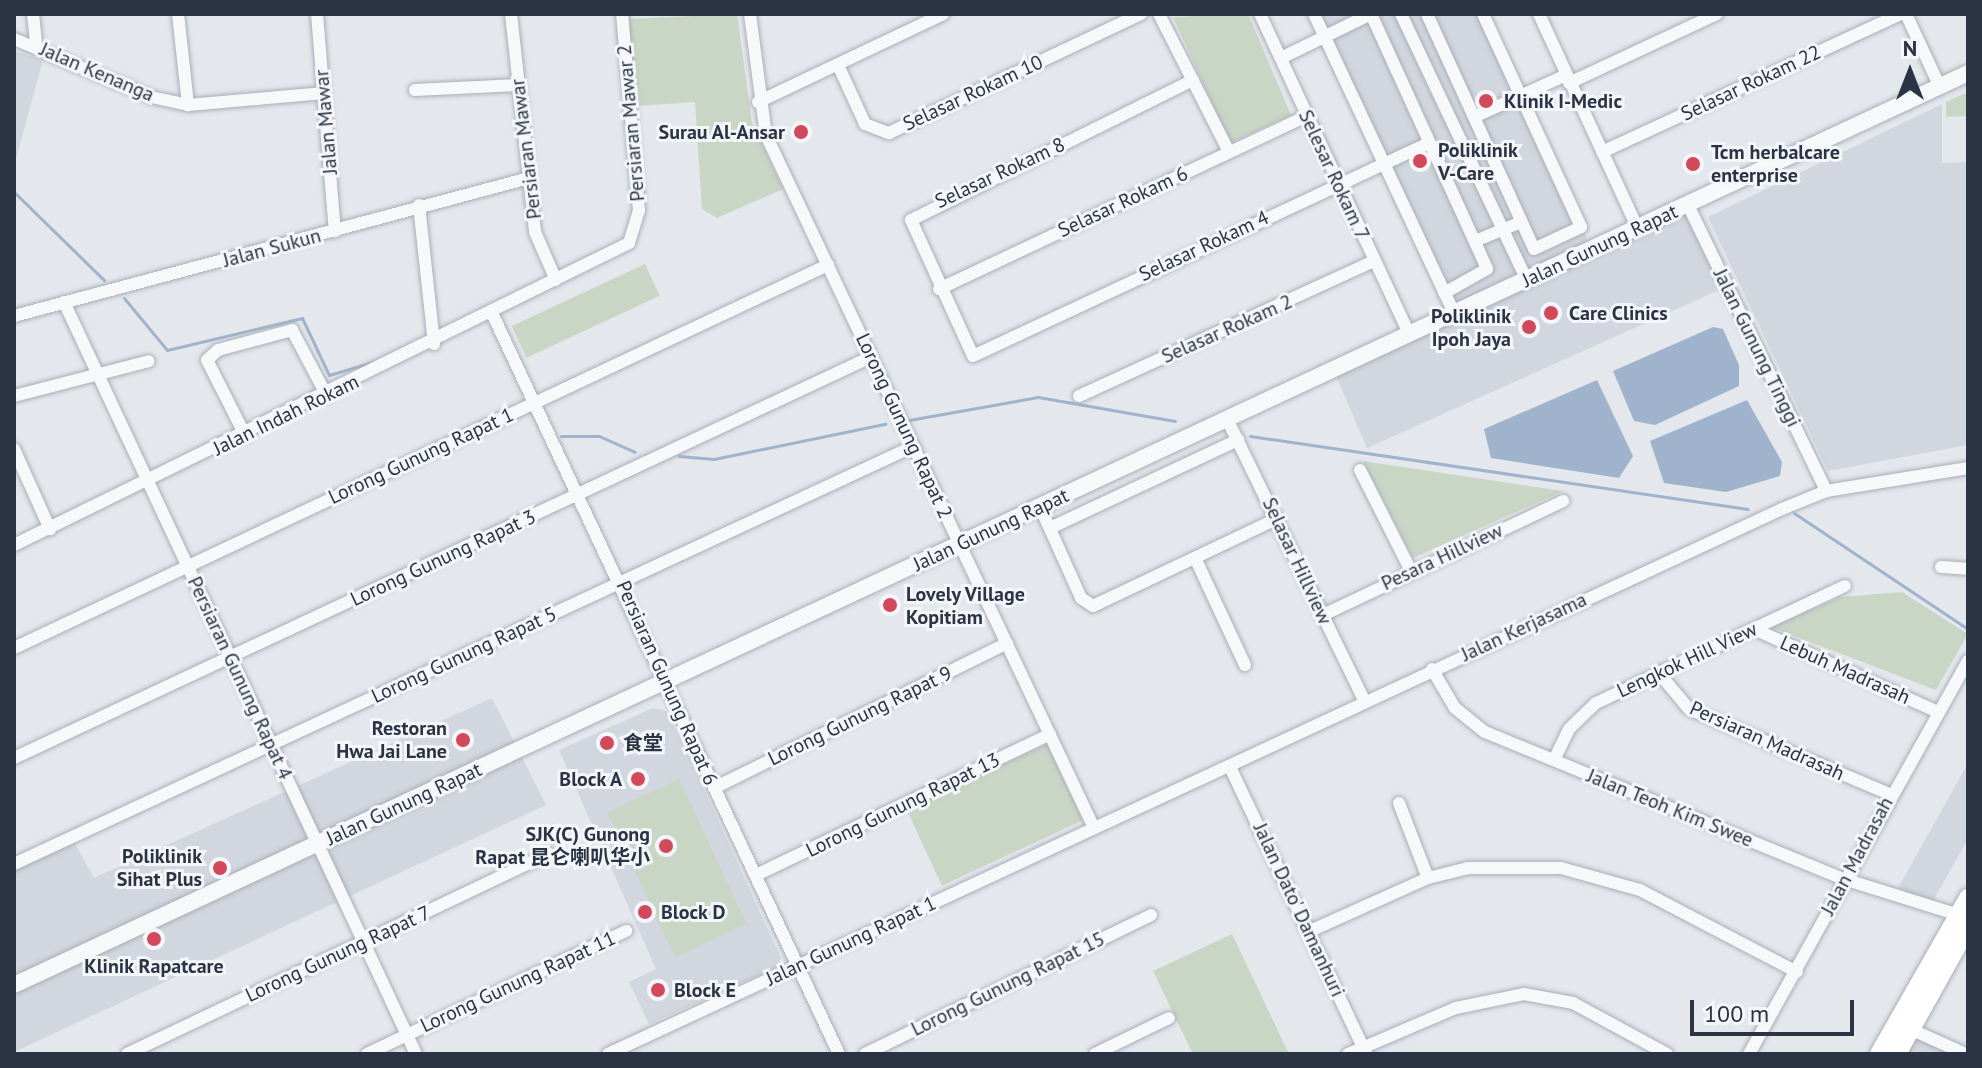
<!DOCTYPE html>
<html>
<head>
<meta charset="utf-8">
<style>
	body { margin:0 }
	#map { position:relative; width:1982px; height:1068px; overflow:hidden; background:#e4e7ec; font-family:"PT Sans","Noto Sans SC",sans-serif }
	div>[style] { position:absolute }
	.built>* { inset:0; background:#d2d6de }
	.green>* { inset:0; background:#c9d6c5; transform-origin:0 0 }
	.water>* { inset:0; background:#9fb4cc }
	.stream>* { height:3px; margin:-1.5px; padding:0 1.5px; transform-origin:1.5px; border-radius:1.5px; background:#9fb4cc }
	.roads { filter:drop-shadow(0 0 2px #a9aeb7) drop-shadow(0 0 2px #a9aeb7) }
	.minor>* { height:12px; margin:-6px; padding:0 6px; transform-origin:6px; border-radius:6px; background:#f7f8fa }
	.tertiary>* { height:16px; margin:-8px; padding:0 8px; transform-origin:8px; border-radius:8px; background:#f7f8fa }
	.secondary>* { height:18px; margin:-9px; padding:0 9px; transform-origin:9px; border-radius:9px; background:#fff }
	.dots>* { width:22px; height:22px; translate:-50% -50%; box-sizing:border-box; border:4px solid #f4f6f9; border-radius:50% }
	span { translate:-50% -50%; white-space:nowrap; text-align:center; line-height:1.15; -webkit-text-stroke:6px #f4f6f9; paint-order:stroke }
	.street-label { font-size:20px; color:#2b3445 }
	.poi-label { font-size:20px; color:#2b3445; font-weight:700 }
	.left { translate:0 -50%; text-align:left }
	.right { translate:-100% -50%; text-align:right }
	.frame { position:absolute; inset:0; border:16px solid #2b3445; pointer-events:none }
	.north { position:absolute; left:1870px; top:32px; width:80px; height:80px; -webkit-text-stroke:6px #f4f6f9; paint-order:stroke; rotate:0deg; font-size:22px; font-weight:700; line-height:32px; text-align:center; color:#2b3445 }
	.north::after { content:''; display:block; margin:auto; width:28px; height:36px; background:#2b3445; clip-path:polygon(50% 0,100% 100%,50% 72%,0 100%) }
	.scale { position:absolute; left:1690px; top:1000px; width:164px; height:36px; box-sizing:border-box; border:4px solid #2b3445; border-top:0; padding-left:10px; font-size:24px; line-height:28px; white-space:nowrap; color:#2b3445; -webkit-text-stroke:6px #f4f6f9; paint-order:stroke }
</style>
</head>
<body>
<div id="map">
	<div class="built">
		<i style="clip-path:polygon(1314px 14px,1482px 14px,1592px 249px,1687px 205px,1728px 286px,1367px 448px,1334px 371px,1456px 314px)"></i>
		<i style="clip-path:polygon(14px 51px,43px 60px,14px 166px)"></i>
		<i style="clip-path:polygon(1942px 104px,1942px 163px,1968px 162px,1968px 445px,1828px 471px,1708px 217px)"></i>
		<i style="clip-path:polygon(492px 698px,546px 805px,14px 1052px,14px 869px,74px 842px,94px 878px)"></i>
		<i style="clip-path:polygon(653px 708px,666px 711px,686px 750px,781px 958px,777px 967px,649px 1024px,629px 982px,656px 969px,559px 750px)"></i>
		<i style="clip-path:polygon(1968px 763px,1968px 839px,1930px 906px,1898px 888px)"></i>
		<i style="clip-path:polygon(1917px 1033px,1956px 1054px,1906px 1054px)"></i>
	</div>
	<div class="green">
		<i style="clip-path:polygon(737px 14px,752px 123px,783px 189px,717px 218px,702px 209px,695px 102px,637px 106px,628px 19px)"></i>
		<i style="clip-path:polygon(1248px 14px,1291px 115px,1230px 143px,1173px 17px)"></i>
		<i style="clip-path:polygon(1968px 92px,1968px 116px,1946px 117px,1946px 102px)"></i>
		<i style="left:645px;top:264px;width:35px;height:147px;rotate:65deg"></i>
		<i style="clip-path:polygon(1363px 461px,1563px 491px,1413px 558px)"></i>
		<i style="clip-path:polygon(1902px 592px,1968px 634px,1936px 690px,1771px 627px,1841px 597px)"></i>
		<i style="left:1047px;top:744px;width:84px;height:155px;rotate:65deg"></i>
		<i style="left:679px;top:779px;width:160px;height:79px;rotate:65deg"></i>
		<i style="clip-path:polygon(1232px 934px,1289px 1054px,1193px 1054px,1153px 971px)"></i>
	</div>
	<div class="water">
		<i style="clip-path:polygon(1713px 327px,1723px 329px,1739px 365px,1739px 386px,1655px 425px,1634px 421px,1613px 371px)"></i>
		<i style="clip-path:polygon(1597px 380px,1633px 456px,1619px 478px,1491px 458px,1484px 429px)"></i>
		<i style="clip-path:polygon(1747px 400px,1782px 462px,1780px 476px,1726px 492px,1664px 483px,1650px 441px)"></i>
	</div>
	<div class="stream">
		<i style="left:14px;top:192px;width:126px;rotate:44.4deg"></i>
		<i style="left:124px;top:298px;width:67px;rotate:50.4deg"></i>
		<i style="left:167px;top:350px;width:139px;rotate:-13.3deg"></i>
		<i style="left:302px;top:318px;width:63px;rotate:64.7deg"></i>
		<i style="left:329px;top:375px;width:46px;rotate:-16.5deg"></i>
		<i style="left:909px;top:420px;width:131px;rotate:-10.1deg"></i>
		<i style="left:1038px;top:397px;width:139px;rotate:9.9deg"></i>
		<i style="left:561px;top:436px;width:38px"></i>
		<i style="left:599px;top:436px;width:39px;rotate:24deg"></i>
		<i style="left:1250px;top:436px;width:503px;rotate:8.34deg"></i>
		<i style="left:679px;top:456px;width:35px;rotate:5deg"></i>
		<i style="left:714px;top:459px;width:175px;rotate:-11.6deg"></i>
		<i style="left:1794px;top:513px;width:209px;rotate:33.7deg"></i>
	</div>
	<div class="roads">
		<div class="minor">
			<i style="left:33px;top:14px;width:30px;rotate:84deg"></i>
			<i style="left:178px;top:14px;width:92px;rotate:83.7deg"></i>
			<i style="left:317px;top:14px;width:218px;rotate:85.3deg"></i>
			<i style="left:511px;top:14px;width:219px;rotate:83.7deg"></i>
			<i style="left:535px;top:232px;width:52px;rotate:66.4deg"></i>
			<i style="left:750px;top:14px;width:122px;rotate:82.5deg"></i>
			<i style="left:766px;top:135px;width:767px;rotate:64.67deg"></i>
			<i style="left:1159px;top:14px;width:155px;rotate:63.1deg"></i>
			<i style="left:1260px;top:14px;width:354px;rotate:65deg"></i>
			<i style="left:1314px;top:14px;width:332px;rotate:64.9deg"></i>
			<i style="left:1371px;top:14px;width:280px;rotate:65.5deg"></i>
			<i style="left:1487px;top:269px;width:49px;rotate:150.8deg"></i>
			<i style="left:1401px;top:14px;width:294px;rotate:64.7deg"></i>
			<i style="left:1427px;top:14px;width:258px;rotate:65.5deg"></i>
			<i style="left:1534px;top:249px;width:52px;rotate:-25.1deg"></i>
			<i style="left:1581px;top:227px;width:234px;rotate:-114.7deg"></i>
			<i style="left:1539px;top:14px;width:237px;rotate:65.3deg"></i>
			<i style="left:1906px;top:14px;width:81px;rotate:65deg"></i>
			<i style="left:14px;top:39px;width:149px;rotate:22.9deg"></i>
			<i style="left:151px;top:97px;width:38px;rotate:12deg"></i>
			<i style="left:188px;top:105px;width:137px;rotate:-5deg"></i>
			<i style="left:1281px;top:58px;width:100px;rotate:-26.1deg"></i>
			<i style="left:838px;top:65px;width:65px;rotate:65.4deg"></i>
			<i style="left:865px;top:124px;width:26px;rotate:21deg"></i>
			<i style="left:889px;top:133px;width:279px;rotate:-25.3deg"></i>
			<i style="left:1193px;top:80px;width:315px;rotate:153.6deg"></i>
			<i style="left:911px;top:220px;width:149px;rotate:65.5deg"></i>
			<i style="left:973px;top:356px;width:503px;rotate:-25.04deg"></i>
			<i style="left:1569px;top:83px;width:163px;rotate:-25deg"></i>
			<i style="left:415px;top:90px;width:103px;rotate:-2.8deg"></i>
			<i style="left:758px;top:102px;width:205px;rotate:-25.4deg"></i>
			<i style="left:1474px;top:117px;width:101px;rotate:-24.5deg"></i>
			<i style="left:1602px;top:152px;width:329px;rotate:-24.8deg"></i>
			<i style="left:419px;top:205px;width:140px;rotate:83.8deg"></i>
			<i style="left:1688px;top:205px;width:318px;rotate:64.2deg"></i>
			<i style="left:1475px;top:241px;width:50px;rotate:-22.4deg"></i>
			<i style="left:939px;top:289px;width:406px;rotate:-25.2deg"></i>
			<i style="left:64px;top:302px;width:830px;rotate:64.92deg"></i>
			<i style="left:492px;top:313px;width:818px;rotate:64.91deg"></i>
			<i style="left:14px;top:316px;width:533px;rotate:-15deg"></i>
			<i style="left:14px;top:396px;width:139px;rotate:-14.5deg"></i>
			<i style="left:1079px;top:396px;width:324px;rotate:-24.6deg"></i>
			<i style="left:1228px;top:421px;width:313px;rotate:64deg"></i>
			<i style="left:245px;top:435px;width:84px;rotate:-116.9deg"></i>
			<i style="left:207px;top:360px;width:15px;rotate:-42deg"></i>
			<i style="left:218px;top:350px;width:77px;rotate:-15.1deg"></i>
			<i style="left:292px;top:330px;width:75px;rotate:62.1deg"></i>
			<i style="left:14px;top:449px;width:88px;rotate:65.8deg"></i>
			<i style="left:1360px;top:470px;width:113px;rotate:63.2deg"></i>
			<i style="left:1040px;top:507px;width:100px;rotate:65.7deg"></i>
			<i style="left:1081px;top:598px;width:14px;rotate:34deg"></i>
			<i style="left:1093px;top:606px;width:205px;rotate:-25.4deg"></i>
			<i style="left:1050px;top:528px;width:208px;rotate:-25.1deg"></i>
			<i style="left:14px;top:545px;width:685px;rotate:-26.15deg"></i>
			<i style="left:629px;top:243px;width:34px;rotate:-73deg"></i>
			<i style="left:639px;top:211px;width:198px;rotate:-94.9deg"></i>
			<i style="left:1196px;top:560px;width:116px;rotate:65deg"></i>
			<i style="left:1941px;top:567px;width:27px;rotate:4deg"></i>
			<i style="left:1323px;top:615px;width:266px;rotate:-25.4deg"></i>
			<i style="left:1754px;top:629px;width:200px;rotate:24.3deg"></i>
			<i style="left:14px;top:648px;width:900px;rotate:-25.2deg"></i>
			<i style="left:1432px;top:669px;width:45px;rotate:59.5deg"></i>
			<i style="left:1455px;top:708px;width:38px;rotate:39deg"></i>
			<i style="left:1485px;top:732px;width:388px;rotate:22.3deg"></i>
			<i style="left:1844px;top:879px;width:121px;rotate:17.4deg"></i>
			<i style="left:1658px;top:672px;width:48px;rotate:50deg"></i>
			<i style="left:1689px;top:709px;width:217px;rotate:23deg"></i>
			<i style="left:14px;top:758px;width:946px;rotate:-25.08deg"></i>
			<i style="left:1554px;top:760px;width:34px;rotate:-64deg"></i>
			<i style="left:1569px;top:729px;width:37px;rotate:-44deg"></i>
			<i style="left:1596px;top:703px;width:275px;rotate:-25.2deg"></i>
			<i style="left:1230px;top:767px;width:318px;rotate:64.6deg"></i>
			<i style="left:714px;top:788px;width:327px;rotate:-26.3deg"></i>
			<i style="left:1399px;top:803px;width:80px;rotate:68.9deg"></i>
			<i style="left:14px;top:864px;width:992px;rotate:-24.91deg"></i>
			<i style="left:756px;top:875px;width:326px;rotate:-25.6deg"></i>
			<i style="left:1310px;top:931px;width:129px;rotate:-24.2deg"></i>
			<i style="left:1428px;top:878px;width:41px;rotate:-14deg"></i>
			<i style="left:1468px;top:868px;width:93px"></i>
			<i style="left:1561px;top:868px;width:82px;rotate:15.6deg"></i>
			<i style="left:1640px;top:890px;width:177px;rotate:27.6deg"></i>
			<i style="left:1910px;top:1029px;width:61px;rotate:24.1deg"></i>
			<i style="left:127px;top:1054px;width:467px;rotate:-25.4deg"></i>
			<i style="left:367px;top:1054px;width:287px;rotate:-25.4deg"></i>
			<i style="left:608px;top:1054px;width:1294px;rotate:-24.9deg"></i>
			<i style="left:1782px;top:509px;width:48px;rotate:-22.2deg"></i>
			<i style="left:1826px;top:491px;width:144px;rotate:-9.2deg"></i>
			<i style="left:865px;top:1054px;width:318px;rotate:-25.9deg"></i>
			<i style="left:1095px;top:1054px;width:82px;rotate:-25.9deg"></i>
			<i style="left:1348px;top:1054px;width:117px;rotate:-23.1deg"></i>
			<i style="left:1456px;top:1008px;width:69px;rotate:-11.6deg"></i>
			<i style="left:1524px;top:994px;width:50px;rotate:10.4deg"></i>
			<i style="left:1573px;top:1003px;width:107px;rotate:28.5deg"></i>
			<i style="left:1749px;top:1054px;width:450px;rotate:-60.9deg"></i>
		</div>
		<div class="tertiary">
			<i style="left:14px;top:985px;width:2156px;rotate:-25.02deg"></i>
		</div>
		<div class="secondary">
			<i style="left:1879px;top:1054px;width:180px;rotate:-60.3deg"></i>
			<i style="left:1897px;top:1054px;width:145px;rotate:-60.8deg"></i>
		</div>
	</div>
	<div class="dots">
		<i style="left:1486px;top:101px;background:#d1495b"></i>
		<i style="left:801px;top:132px;background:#d1495b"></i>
		<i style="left:1420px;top:161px;background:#d1495b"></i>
		<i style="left:1693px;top:164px;background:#d1495b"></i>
		<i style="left:1551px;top:313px;background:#d1495b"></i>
		<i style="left:1529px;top:327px;background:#d1495b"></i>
		<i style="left:890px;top:605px;background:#d1495b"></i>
		<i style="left:463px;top:740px;background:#d1495b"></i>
		<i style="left:607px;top:743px;background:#d1495b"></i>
		<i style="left:638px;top:779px;background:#d1495b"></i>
		<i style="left:666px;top:846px;background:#d1495b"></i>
		<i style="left:220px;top:868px;background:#d1495b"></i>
		<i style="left:645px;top:912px;background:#d1495b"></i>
		<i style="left:154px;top:939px;background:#d1495b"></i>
		<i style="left:658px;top:990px;background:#d1495b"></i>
	</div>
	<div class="street-label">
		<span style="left:97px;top:72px;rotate:23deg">Jalan Kenanga</span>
		<span style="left:1751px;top:83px;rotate:-25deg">Selasar Rokam 22</span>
		<span style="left:973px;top:93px;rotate:-25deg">Selasar Rokam 10</span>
		<span style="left:326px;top:122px;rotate:-95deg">Jalan Mawar</span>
		<span style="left:631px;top:123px;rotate:-95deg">Persiaran Mawar 2</span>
		<span style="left:526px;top:149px;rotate:-97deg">Persiaran Mawar</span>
		<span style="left:1000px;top:173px;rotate:-25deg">Selasar Rokam 8</span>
		<span style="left:1334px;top:175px;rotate:65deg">Selesar Rokam 7</span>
		<span style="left:1123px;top:202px;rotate:-25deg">Selasar Rokam 6</span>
		<span style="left:1204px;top:246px;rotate:-25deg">Selasar Rokam 4</span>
		<span style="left:1600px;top:246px;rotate:-25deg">Jalan Gunung Rapat</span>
		<span style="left:272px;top:248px;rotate:-15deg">Jalan Sukun</span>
		<span style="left:1227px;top:329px;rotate:-24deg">Selasar Rokam 2</span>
		<span style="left:1757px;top:348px;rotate:64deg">Jalan Gunung Tinggi</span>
		<span style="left:286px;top:415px;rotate:-26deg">Jalan Indah Rokam</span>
		<span style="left:904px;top:426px;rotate:65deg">Lorong Gunung Rapat 2</span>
		<span style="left:421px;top:456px;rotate:-25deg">Lorong Gunung Rapat 1</span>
		<span style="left:991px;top:530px;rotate:-25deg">Jalan Gunung Rapat</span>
		<span style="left:1442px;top:557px;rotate:-25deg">Pesara Hillview</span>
		<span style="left:443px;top:558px;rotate:-25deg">Lorong Gunung Rapat 3</span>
		<span style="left:1297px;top:561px;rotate:65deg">Selasar Hillview</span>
		<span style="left:1524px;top:627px;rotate:-25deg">Jalan Kerjasama</span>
		<span style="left:464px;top:655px;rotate:-25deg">Lorong Gunung Rapat 5</span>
		<span style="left:1687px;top:660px;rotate:-25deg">Lengkok Hill View</span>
		<span style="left:1845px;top:670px;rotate:24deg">Lebuh Madrasah</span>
		<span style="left:240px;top:678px;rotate:65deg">Persiaran Gunung Rapat 4</span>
		<span style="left:667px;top:683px;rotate:66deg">Persiaran Gunung Rapat 6</span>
		<span style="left:860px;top:716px;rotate:-26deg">Lorong Gunung Rapat 9</span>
		<span style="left:1767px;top:741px;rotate:24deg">Persiaran Madrasah</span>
		<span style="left:404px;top:804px;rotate:-25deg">Jalan Gunung Rapat</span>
		<span style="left:903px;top:805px;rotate:-26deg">Lorong Gunung Rapat 13</span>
		<span style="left:1670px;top:808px;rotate:22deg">Jalan Teoh Kim Swee</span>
		<span style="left:1857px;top:856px;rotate:-62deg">Jalan Madrasah</span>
		<span style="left:1299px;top:910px;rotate:65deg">Jalan Dato' Damanhuri</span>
		<span style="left:851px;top:941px;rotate:-25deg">Jalan Gunung Rapat 1</span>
		<span style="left:338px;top:954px;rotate:-25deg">Lorong Gunung Rapat 7</span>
		<span style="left:518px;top:982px;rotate:-25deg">Lorong Gunung Rapat 11</span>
		<span style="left:1008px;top:984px;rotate:-26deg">Lorong Gunung Rapat 15</span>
	</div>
	<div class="poi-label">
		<span class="left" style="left:1504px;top:101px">Klinik I-Medic</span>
		<span class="right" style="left:785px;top:132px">Surau Al-Ansar</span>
		<span class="left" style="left:1438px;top:162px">Poliklinik<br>V-Care</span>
		<span class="left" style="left:1711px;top:164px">Tcm herbalcare<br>enterprise</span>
		<span class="left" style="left:1569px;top:313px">Care Clinics</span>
		<span class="right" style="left:1511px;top:328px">Poliklinik<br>Ipoh Jaya</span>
		<span class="left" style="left:906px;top:606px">Lovely Village<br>Kopitiam</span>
		<span class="right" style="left:447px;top:740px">Restoran<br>Hwa Jai Lane</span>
		<span class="left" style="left:623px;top:743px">食堂</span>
		<span class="right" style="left:622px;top:779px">Block A</span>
		<span class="right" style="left:650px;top:846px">SJK(C) Gunong<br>Rapat 昆仑喇叭华小</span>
		<span class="right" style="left:202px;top:868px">Poliklinik<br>Sihat Plus</span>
		<span class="left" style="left:661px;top:912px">Block D</span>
		<span style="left:154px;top:966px">Klinik Rapatcare</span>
		<span class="left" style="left:674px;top:990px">Block E</span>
	</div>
	<div class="frame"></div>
	<div class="north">N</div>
	<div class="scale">100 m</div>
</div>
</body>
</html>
